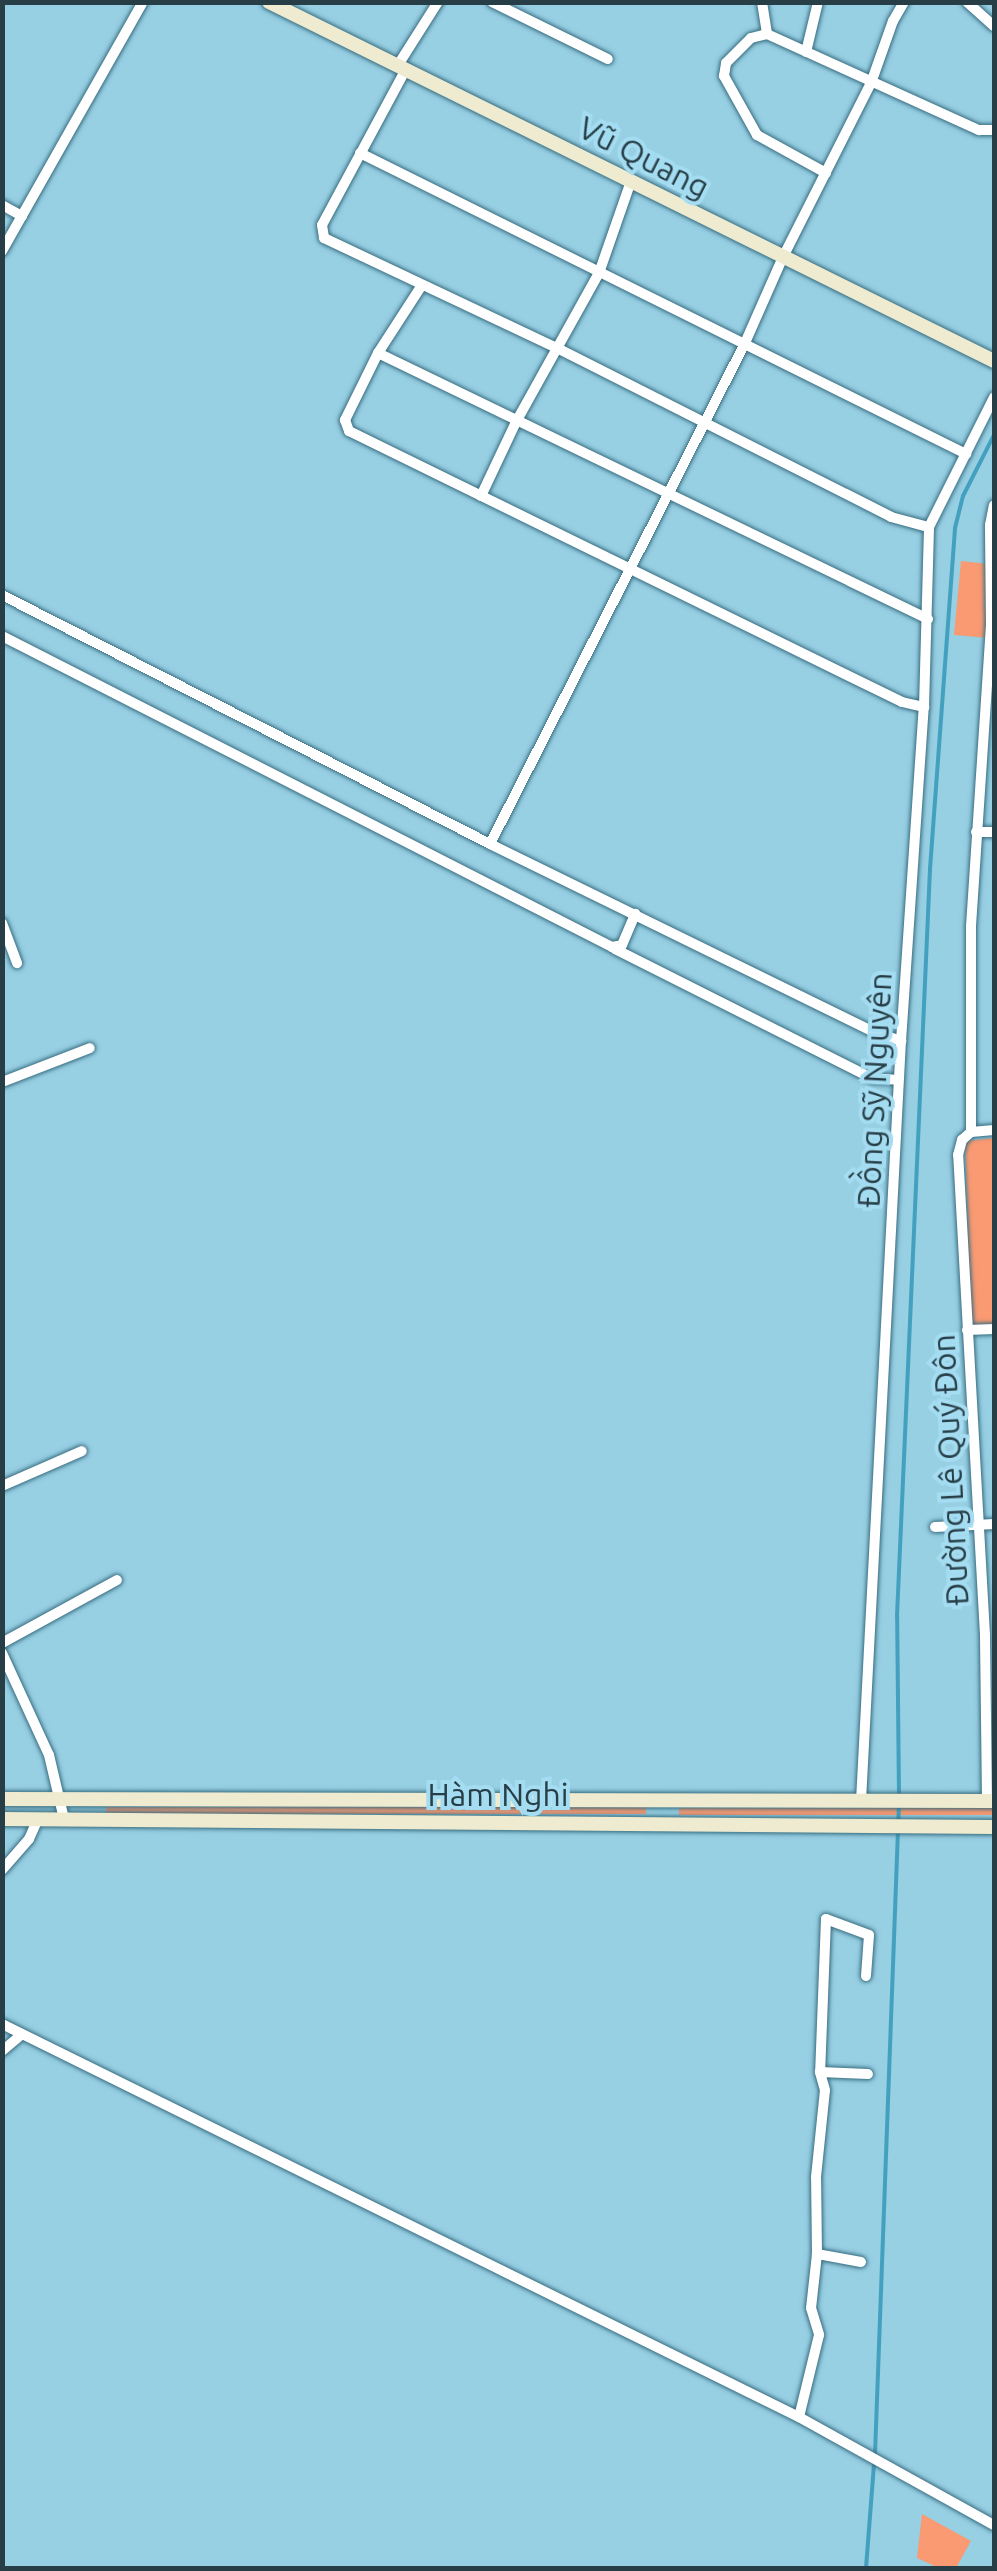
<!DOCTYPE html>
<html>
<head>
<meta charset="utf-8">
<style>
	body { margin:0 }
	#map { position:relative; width:997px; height:2571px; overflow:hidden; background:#97cfe3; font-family:Ubuntu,sans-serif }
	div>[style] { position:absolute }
	.green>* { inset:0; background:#fa9a72; transform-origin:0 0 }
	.stream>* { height:4px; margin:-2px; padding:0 2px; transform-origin:2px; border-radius:2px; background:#43a0bf }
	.roads { filter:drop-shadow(0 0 2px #386d80) drop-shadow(0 0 2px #386d80) }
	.minor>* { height:10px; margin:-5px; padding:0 5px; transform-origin:5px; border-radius:5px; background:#fff }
	.secondary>* { height:14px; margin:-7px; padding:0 7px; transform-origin:7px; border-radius:7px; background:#eeebd0 }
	span { translate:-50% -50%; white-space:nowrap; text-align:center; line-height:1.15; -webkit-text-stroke:8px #a4dcf1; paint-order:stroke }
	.street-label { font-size:32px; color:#273e47 }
	.frame { position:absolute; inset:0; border:5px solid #273e47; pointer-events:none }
</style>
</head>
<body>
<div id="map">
	<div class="green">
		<i style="clip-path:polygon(961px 561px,989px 564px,985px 607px,992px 610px,989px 638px,954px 635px)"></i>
		<i style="clip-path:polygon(994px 1138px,994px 1324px,971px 1325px,965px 1141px)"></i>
		<i style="left:106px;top:1807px;width:540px;height:7px"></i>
		<i style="left:679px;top:1808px;width:315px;height:7px"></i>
		<i style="clip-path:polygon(922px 2514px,971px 2541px,956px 2568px,939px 2568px,917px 2558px)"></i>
	</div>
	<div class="stream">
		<i style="left:899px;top:1795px;width:179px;rotate:-90.6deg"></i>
		<i style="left:897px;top:1616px;width:748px;rotate:-87.47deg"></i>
		<i style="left:930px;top:869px;width:342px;rotate:-85.8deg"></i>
		<i style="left:955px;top:528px;width:33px;rotate:-76deg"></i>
		<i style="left:963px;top:496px;width:68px;rotate:-63.1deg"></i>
		<i style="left:875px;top:2454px;width:650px;rotate:-87.89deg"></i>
		<i style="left:866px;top:2568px;width:104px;rotate:-85.6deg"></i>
	</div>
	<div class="roads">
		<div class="minor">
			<i style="left:492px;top:2px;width:129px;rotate:26.2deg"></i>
			<i style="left:762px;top:2px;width:32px;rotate:81deg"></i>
			<i style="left:967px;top:2px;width:36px;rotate:42deg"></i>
			<i style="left:806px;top:52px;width:51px;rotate:-76.5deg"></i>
			<i style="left:398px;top:65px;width:75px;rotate:-57.6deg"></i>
			<i style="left:406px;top:69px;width:177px;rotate:118.3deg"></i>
			<i style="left:322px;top:225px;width:13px;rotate:81deg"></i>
			<i style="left:324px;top:238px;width:260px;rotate:25.3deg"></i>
			<i style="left:559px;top:349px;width:372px;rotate:26.8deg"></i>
			<i style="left:891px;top:517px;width:39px;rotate:15deg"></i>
			<i style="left:360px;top:153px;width:677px;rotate:26.41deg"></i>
			<i style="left:826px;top:173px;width:79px;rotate:-151.2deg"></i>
			<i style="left:757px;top:135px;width:68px;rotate:-119.2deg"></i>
			<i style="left:724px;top:76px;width:13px;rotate:-81deg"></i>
			<i style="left:726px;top:63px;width:35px;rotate:-45deg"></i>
			<i style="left:751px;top:38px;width:16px;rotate:-14deg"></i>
			<i style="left:767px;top:34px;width:233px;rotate:24.4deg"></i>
			<i style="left:979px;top:130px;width:15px"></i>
			<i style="left:2px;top:205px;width:23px;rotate:29deg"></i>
			<i style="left:2px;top:251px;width:286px;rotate:-60.5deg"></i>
			<i style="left:422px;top:285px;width:81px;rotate:122.9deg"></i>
			<i style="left:378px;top:353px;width:75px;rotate:116.2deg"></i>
			<i style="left:345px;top:420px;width:12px;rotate:70deg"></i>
			<i style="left:349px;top:431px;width:616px;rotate:26.11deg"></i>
			<i style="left:902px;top:702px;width:23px;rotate:13deg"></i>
			<i style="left:378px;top:353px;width:611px;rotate:25.81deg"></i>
			<i style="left:481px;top:496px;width:82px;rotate:-64.7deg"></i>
			<i style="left:516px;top:422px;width:171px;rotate:-60.9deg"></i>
			<i style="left:599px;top:273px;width:97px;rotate:-70.8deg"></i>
			<i style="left:2px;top:595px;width:548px;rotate:27.03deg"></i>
			<i style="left:490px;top:844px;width:424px;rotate:26.1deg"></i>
			<i style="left:871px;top:1031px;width:32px;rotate:18deg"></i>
			<i style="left:2px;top:636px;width:685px;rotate:27.01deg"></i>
			<i style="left:612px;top:947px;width:10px;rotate:-11deg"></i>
			<i style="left:622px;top:945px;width:34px;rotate:-67deg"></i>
			<i style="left:976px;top:832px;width:18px"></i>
			<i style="left:490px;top:844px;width:562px;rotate:-63.02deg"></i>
			<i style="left:745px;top:343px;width:94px;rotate:-66.2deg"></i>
			<i style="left:783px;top:257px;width:195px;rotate:-63.2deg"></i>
			<i style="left:871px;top:83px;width:66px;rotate:-70.5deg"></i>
			<i style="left:893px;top:21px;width:22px;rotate:-60deg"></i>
			<i style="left:2px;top:923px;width:43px;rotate:69.4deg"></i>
			<i style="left:615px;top:949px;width:287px;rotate:26.7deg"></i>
			<i style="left:871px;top:1078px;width:27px;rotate:4deg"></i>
			<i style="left:2px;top:1082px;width:94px;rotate:-21.1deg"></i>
			<i style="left:971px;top:1132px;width:206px;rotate:-90deg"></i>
			<i style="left:971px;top:926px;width:302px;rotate:-86.2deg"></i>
			<i style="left:991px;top:625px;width:100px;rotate:-90.6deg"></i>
			<i style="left:990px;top:525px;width:20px;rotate:-79deg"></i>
			<i style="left:967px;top:1330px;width:27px;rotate:-2deg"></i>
			<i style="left:2px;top:1486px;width:87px;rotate:-23.6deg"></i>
			<i style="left:935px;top:1527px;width:59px;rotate:-2.9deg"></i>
			<i style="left:2px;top:1643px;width:131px;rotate:-28.7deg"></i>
			<i style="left:2px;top:1653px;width:112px;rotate:65.3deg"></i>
			<i style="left:49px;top:1755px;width:66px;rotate:76.8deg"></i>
			<i style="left:861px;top:1801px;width:761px;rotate:-86.99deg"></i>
			<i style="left:901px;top:1041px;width:335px;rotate:-86.1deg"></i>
			<i style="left:924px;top:707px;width:180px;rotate:-88.4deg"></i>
			<i style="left:929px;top:527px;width:145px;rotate:-63.4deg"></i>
			<i style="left:987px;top:1801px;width:166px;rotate:-90.7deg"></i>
			<i style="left:985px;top:1635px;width:481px;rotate:-93.2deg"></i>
			<i style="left:958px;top:1155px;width:16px;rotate:-75deg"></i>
			<i style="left:962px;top:1140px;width:12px;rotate:-42deg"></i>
			<i style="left:971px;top:1132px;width:23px;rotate:-5deg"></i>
			<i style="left:2px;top:1870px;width:41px;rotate:-48.9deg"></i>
			<i style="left:29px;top:1839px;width:22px;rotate:-66deg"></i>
			<i style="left:866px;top:1976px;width:41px;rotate:-85.8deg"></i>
			<i style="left:869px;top:1935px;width:46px;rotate:-159.6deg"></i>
			<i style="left:826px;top:1919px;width:153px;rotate:92.2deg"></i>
			<i style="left:820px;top:2072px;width:48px;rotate:2.4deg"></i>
			<i style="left:2px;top:2024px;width:889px;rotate:26.25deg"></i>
			<i style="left:2px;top:2051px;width:26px;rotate:-40deg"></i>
			<i style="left:817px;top:2254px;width:77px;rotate:-90.7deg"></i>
			<i style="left:816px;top:2177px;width:87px;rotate:-84.1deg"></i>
			<i style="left:825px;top:2090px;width:19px;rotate:-106deg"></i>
			<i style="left:861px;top:2262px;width:45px;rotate:-169.7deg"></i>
			<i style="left:817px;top:2254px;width:54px;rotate:96.3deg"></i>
			<i style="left:811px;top:2308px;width:28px;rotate:73deg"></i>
			<i style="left:819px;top:2335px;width:84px;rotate:103.7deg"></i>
			<i style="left:799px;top:2417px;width:223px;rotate:29deg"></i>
		</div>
		<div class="secondary">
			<i style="left:269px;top:2px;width:809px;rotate:26.34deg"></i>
			<i style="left:2px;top:1799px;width:992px;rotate:0.12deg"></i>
			<i style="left:2px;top:1819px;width:992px;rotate:0.46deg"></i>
		</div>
	</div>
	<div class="street-label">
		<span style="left:644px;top:157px;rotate:27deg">Vũ Quang</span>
		<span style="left:874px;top:1090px;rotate:-87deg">Đồng Sỹ Nguyên</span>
		<span style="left:950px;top:1470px;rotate:-93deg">Đường Lê Quý Đôn</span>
		<span style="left:498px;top:1794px">Hàm Nghi</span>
	</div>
	<div class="frame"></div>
</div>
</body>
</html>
